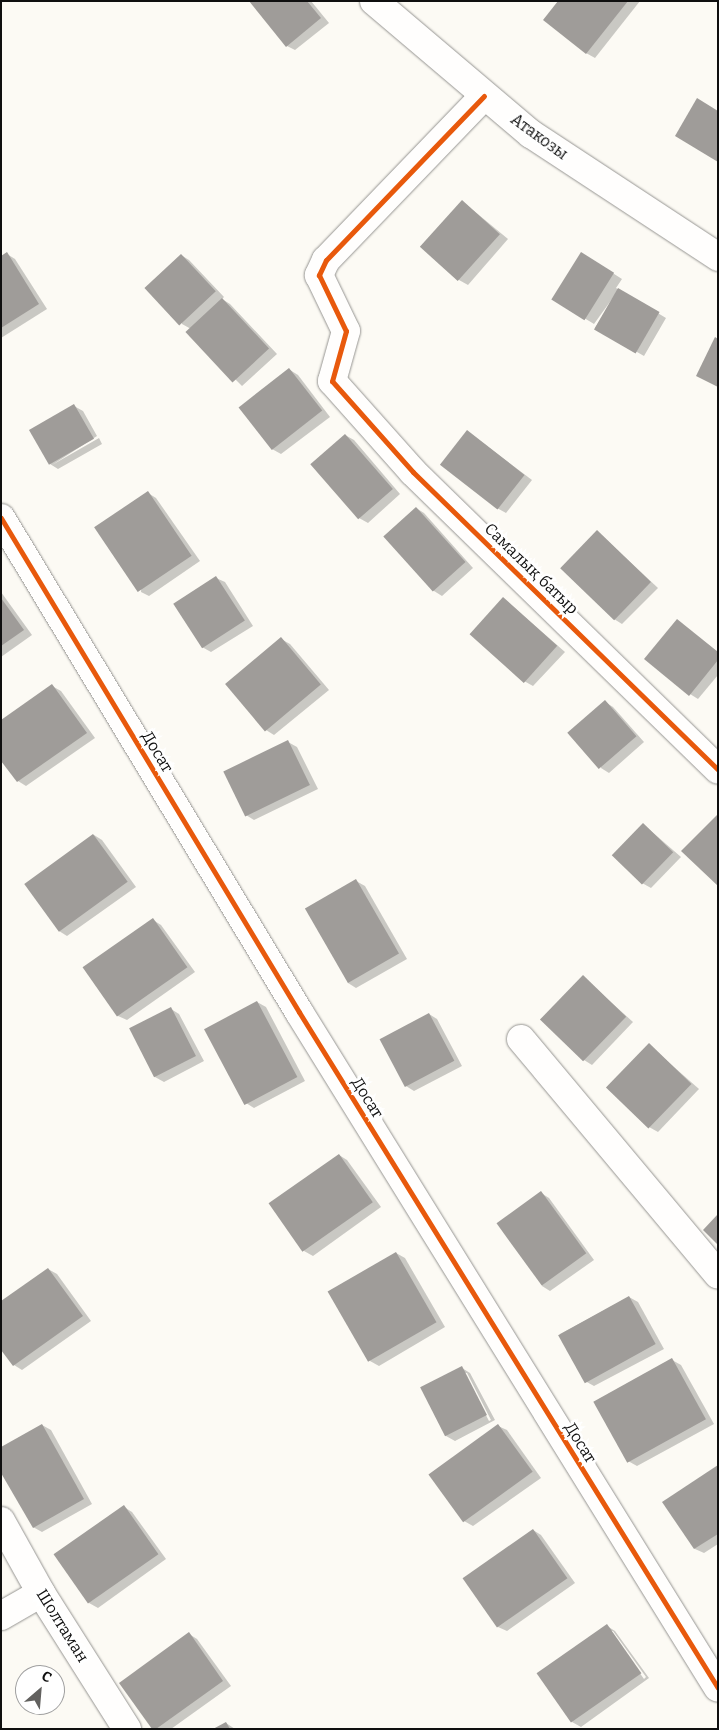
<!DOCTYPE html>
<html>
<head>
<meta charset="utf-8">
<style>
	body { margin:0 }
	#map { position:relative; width:719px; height:1730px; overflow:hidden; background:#fcfaf4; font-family:Bitter,serif }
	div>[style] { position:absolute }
	.shadow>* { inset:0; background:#0003 }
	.building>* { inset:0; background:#9f9c99; transform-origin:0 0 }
	.roads { filter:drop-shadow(0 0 1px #969592) drop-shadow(0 0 1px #969592) }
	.street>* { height:28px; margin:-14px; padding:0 14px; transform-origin:14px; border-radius:14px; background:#fffefd }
	.cycleway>* { height:5px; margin:-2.5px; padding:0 2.5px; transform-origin:2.5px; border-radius:2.5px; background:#e8590c }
	span { translate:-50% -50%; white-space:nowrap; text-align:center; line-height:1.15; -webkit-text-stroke:5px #fff; paint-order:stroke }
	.street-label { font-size:16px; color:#0f0f0f }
	.frame { position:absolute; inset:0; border:2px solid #0f0f0f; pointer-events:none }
	.north { position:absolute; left:15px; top:1665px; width:50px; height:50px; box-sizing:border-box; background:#fff; border:1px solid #9f9f9f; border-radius:50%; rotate:27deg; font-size:14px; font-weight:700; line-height:20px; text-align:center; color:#0f0f0f }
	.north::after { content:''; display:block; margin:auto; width:18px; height:22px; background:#62615f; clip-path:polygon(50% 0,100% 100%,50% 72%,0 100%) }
</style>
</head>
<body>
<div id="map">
	<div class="shadow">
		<i style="clip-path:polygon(251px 1px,311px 1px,329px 23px,295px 50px,287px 46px)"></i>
		<i style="clip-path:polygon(559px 1px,640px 1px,595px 58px,586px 53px)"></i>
		<i style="clip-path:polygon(462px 201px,508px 239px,468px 285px,459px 280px)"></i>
		<i style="clip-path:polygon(7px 254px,15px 259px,47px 309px,1px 338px,1px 257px)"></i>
		<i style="clip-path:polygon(181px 255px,189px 260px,224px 297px,222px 299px,230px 304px,277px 354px,242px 386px,188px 332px,191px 329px,182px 324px)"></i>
		<i style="clip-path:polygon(589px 258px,622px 279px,616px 288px,666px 318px,644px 356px,595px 328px,617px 292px,594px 324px,553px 299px)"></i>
		<i style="clip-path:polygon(290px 370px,298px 375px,330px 417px,281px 454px,272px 449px)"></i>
		<i style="clip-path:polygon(74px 406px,83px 411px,97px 436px,52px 465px,99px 438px,102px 444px,58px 469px,50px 464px)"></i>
		<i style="clip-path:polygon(467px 431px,532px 480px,506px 513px,497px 508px)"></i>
		<i style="clip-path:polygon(345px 435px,354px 440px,400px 494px,368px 523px,359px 518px)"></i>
		<i style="clip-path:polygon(148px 493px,156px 498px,200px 561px,149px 596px,141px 592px)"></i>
		<i style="clip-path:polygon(416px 508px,424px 513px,473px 568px,442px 596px,434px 591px)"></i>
		<i style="clip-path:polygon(598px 532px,658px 588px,622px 624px,614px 619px)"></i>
		<i style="clip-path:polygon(216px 578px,225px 582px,253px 626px,211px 652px,202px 647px)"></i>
		<i style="clip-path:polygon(1px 592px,32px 635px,1px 657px)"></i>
		<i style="clip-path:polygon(503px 598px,565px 652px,533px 686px,524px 681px)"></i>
		<i style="clip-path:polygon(677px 621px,718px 652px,718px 675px,698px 699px,690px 694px)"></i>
		<i style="clip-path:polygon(281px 639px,290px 644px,329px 690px,274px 735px,266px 730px)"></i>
		<i style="clip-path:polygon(52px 686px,61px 691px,95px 738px,26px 786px,18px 781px)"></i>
		<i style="clip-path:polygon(605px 702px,613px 707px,644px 742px,609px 773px,601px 768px)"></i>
		<i style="clip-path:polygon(288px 742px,297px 747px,318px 789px,254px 820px,246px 815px)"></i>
		<i style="clip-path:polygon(643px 824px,681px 857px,651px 888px,642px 883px)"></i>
		<i style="clip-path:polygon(94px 835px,102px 840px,136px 887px,67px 936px,59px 931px)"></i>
		<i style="clip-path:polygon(356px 881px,365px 886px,407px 959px,356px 988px,348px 983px)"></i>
		<i style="clip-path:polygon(153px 920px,161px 925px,195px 972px,127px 1020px,118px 1016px,84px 968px)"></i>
		<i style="clip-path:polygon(583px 977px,633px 1022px,592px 1065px,584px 1060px)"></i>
		<i style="clip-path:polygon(257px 1002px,266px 1007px,305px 1081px,254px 1108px,246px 1103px)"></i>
		<i style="clip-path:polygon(171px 1009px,179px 1014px,204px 1061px,164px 1082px,155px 1077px)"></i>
		<i style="clip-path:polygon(429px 1014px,437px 1019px,462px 1066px,414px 1091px,406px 1086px)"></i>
		<i style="clip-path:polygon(649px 1045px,699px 1089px,658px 1132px,649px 1127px)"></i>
		<i style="clip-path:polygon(339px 1155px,347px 1160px,381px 1207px,313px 1256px,304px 1251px)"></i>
		<i style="clip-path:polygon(541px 1193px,549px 1198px,594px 1260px,550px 1291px,542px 1286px)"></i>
		<i style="clip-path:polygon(396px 1253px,405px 1258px,445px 1327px,379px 1366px,370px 1361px)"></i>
		<i style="clip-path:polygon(48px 1269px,57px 1274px,91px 1321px,22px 1370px,14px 1365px)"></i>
		<i style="clip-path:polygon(629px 1297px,638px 1302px,664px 1349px,594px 1386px,585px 1381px,560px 1334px)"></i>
		<i style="clip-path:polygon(672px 1360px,681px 1365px,714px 1424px,637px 1466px,628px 1461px)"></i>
		<i style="clip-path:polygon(evenodd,462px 1368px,470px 1373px,495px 1420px,455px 1441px,446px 1436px,462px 1368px,464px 1373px,467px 1373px,491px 1420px,489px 1421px,464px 1373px)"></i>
		<i style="clip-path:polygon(42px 1425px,51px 1430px,92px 1504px,42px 1532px,33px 1527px)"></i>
		<i style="clip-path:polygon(498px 1426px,507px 1430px,541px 1478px,473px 1526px,464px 1521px,430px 1474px)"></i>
		<i style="clip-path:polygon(718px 1467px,718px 1544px,704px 1553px,695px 1549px,664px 1502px)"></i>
		<i style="clip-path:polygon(124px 1507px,132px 1512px,166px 1559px,98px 1608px,89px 1603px)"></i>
		<i style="clip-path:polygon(533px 1530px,541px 1535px,575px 1583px,507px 1631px,498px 1627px,464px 1579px)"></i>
		<i style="clip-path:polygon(evenodd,607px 1626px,615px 1631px,649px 1678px,581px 1727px,572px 1722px,607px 1626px,610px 1631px,613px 1631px,646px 1677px,644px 1679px,610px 1631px)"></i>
		<i style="clip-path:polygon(189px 1634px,197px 1639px,231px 1686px,171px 1729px,153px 1729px)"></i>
		<i style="clip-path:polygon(226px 1723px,235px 1729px,216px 1729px)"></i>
	</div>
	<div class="building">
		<i style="clip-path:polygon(249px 1px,307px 1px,321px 18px,286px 47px)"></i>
		<i style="clip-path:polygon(558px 1px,628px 1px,586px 54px,543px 20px)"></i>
		<i style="clip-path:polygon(697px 98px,718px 111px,718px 162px,675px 136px)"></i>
		<i style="left:462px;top:200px;width:51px;height:63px;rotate:42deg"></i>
		<i style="clip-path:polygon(7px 252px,39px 304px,1px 328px,1px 256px)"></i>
		<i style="left:581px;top:252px;width:39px;height:56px;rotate:32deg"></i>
		<i style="left:181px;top:254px;width:51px;height:50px;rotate:47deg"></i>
		<i style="left:618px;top:288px;width:48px;height:48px;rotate:30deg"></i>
		<i style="left:222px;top:298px;width:69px;height:50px;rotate:47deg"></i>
		<i style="clip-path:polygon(715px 337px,718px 339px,718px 387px,696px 376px)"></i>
		<i style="left:289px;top:368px;width:54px;height:64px;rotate:52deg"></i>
		<i style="left:74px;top:404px;width:40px;height:52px;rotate:60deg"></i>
		<i style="left:467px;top:430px;width:73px;height:44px;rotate:38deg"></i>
		<i style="left:345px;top:434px;width:73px;height:46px;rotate:49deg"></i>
		<i style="left:148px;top:491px;width:78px;height:65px;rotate:56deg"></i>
		<i style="left:416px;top:507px;width:74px;height:44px;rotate:48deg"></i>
		<i style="left:597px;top:530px;width:75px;height:53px;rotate:44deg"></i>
		<i style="left:216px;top:576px;width:53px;height:51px;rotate:57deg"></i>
		<i style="left:503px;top:597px;width:73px;height:50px;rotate:42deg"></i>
		<i style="clip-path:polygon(1px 598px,24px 630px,1px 646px)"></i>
		<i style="clip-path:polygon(677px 619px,718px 652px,718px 660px,689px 696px,644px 659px)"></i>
		<i style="left:281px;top:637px;width:62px;height:73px;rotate:50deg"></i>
		<i style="clip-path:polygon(52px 684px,87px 733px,17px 782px,1px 761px,1px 720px)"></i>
		<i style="left:605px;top:700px;width:48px;height:50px;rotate:49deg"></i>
		<i style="left:288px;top:740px;width:50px;height:72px;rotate:64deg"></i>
		<i style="clip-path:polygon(718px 814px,718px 886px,681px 851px)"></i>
		<i style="left:643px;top:823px;width:42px;height:45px;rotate:44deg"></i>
		<i style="left:93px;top:834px;width:59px;height:85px;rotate:54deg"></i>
		<i style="left:356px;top:879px;width:86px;height:59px;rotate:60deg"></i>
		<i style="left:153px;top:918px;width:60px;height:86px;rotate:55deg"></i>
		<i style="left:583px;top:975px;width:60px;height:62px;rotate:44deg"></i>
		<i style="left:257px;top:1001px;width:86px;height:60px;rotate:62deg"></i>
		<i style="left:171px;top:1007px;width:55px;height:47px;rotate:63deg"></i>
		<i style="left:429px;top:1013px;width:54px;height:56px;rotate:62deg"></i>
		<i style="left:649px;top:1043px;width:59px;height:62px;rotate:44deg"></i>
		<i style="left:339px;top:1154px;width:59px;height:86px;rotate:55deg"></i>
		<i style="left:541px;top:1191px;width:77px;height:55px;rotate:54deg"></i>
		<i style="clip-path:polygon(718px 1214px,718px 1245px,703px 1230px)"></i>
		<i style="left:396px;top:1252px;width:81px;height:79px;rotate:60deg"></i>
		<i style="clip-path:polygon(48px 1268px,83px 1316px,13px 1366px,1px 1350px,1px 1301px)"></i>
		<i style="left:629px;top:1296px;width:55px;height:81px;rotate:61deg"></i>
		<i style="left:672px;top:1358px;width:70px;height:90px;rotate:61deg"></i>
		<i style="left:462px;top:1366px;width:55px;height:47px;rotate:63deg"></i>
		<i style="clip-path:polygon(42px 1424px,84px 1499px,33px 1528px,1px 1473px,1px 1447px)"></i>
		<i style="left:498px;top:1424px;width:59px;height:86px;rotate:54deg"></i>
		<i style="clip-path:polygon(718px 1465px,718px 1534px,694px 1549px,662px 1502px)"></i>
		<i style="left:124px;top:1505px;width:60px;height:86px;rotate:55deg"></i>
		<i style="left:533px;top:1529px;width:60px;height:86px;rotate:55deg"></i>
		<i style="left:607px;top:1624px;width:60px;height:86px;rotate:55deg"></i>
		<i style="clip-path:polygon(189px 1632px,223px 1681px,156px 1729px,152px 1729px,119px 1683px)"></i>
		<i style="clip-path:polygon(226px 1722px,230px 1729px,213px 1729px)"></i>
	</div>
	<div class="roads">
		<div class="street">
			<i style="left:374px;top:1px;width:206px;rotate:40.3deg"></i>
			<i style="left:531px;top:134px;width:224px;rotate:33.3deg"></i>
			<i style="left:484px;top:96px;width:228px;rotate:133.9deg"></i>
			<i style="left:326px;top:260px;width:17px;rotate:115deg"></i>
			<i style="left:319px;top:275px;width:62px;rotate:64.3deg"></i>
			<i style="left:346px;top:331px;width:52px;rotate:105.6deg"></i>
			<i style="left:332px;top:381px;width:122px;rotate:48.3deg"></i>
			<i style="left:413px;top:472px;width:426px;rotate:44.3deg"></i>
			<i style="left:1px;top:518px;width:577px;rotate:58.9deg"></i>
			<i style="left:299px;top:1012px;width:795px;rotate:58.21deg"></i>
			<i style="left:521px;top:1039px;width:307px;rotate:50.1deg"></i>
			<i style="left:1px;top:1521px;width:82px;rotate:60.9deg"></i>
			<i style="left:41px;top:1593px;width:161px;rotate:57.7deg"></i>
			<i style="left:1px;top:1616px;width:46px;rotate:-29.9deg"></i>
		</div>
	</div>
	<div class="cycleway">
		<i style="left:484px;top:96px;width:228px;rotate:133.9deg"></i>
		<i style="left:326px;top:260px;width:17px;rotate:115deg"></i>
		<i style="left:319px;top:275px;width:62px;rotate:64.3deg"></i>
		<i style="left:346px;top:331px;width:52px;rotate:105.6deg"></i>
		<i style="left:332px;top:381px;width:122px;rotate:48.3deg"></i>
		<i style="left:413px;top:472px;width:426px;rotate:44.3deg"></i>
		<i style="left:1px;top:518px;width:577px;rotate:58.9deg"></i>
		<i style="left:299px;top:1012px;width:795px;rotate:58.21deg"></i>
	</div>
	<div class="street-label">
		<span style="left:539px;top:137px;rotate:36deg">Атакозы</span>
		<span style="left:531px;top:569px;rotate:44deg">Самалық батыр</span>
		<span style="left:157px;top:752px;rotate:59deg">Досат</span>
		<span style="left:367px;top:1098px;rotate:58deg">Досат</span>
		<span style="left:580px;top:1443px;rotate:58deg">Досат</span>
		<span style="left:62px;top:1626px;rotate:58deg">Шолтаман</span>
	</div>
	<div class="frame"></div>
	<div class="north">С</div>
</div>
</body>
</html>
